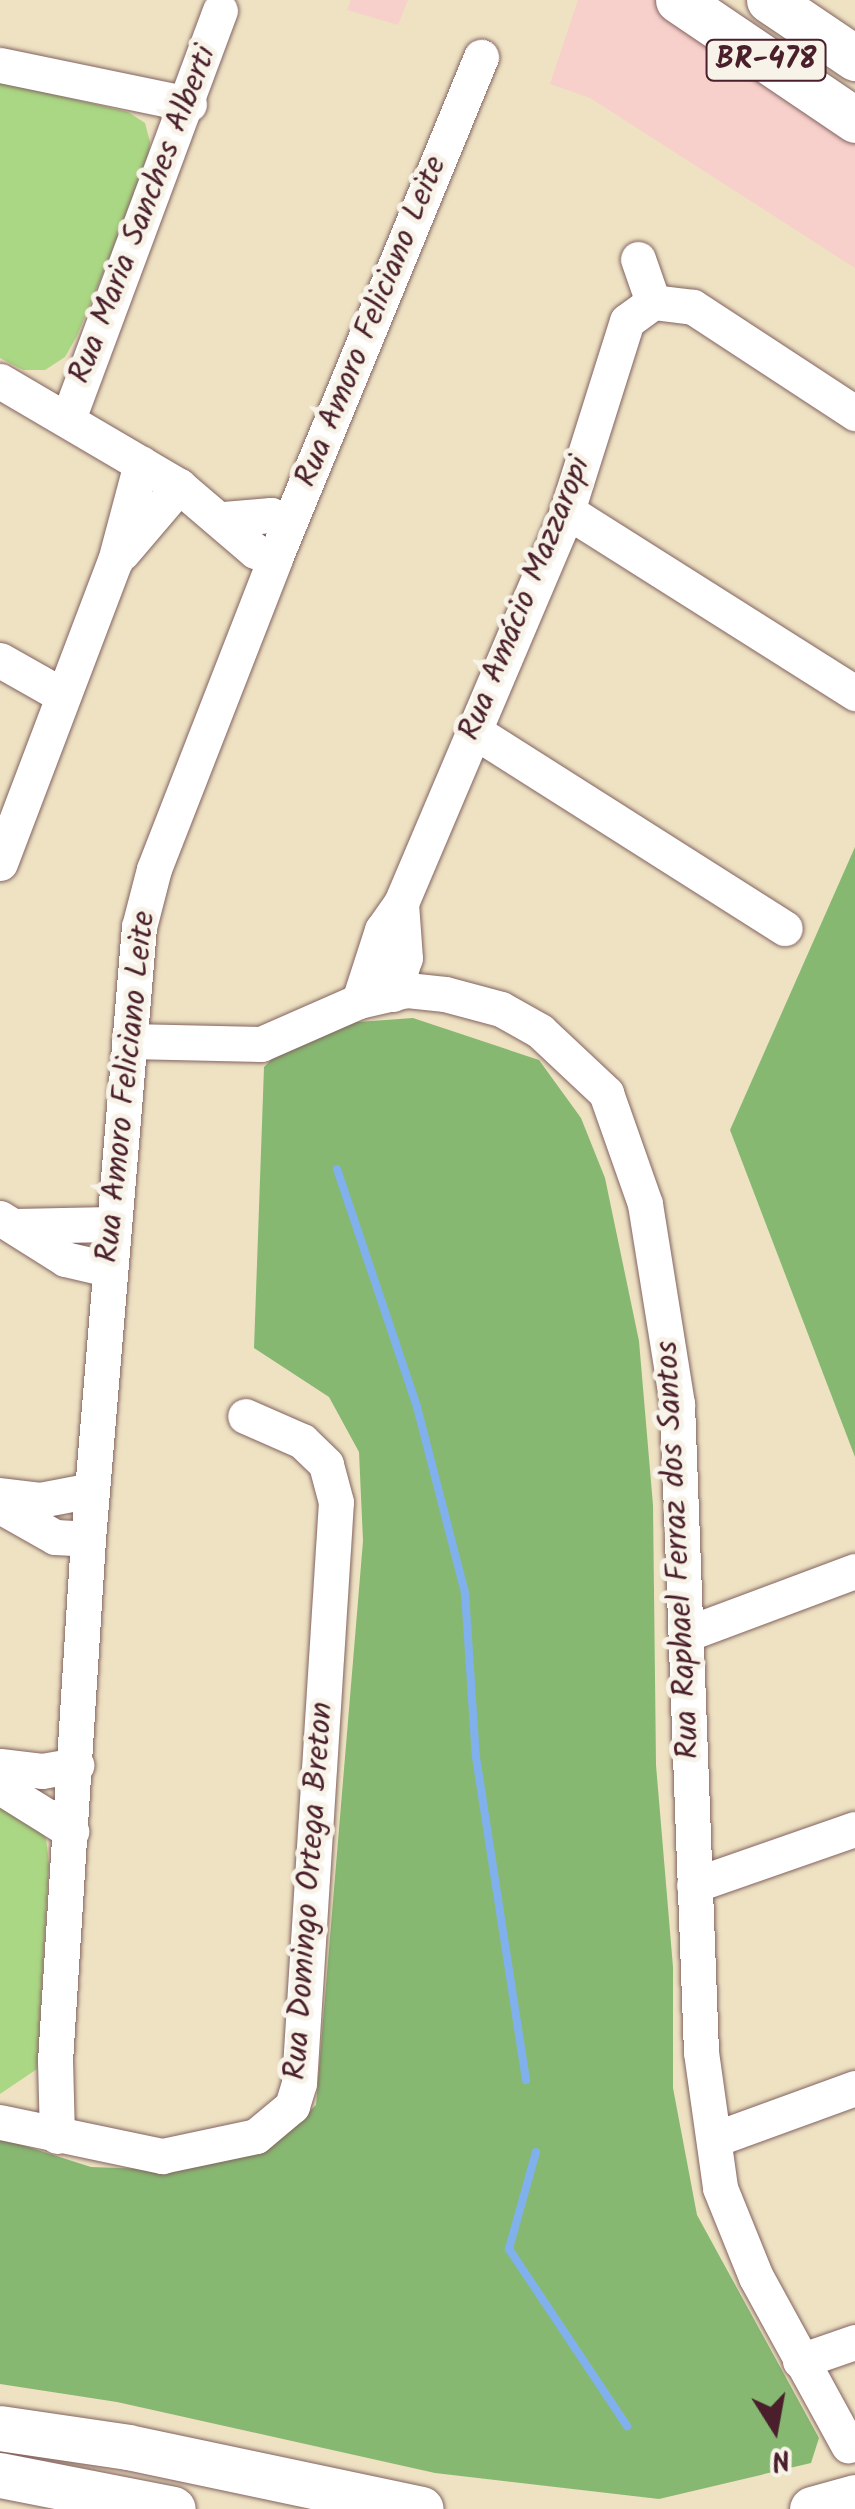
<!DOCTYPE html>
<html>
<head>
<meta charset="utf-8">
<style>
	body { margin:0 }
	#map { position:relative; width:855px; height:2509px; overflow:hidden; background:#eee2c3; font-family:Kalam,sans-serif }
	div>[style] { position:absolute }
	.built>* { inset:0; background:#f7d0cb }
	.green>* { inset:0; background:#aad784 }
	.forest>* { inset:0; background:#87b872 }
	.stream>* { height:8px; margin:-4px; padding:0 4px; transform-origin:4px; border-radius:4px; background:#81b1ec }
	.roads { filter:drop-shadow(0 0 2px #836360) drop-shadow(0 0 2px #836360) }
	.minor>* { height:35px; margin:-17.5px; padding:0 17.5px; transform-origin:17.5px; border-radius:17.5px; background:#fff }
	.major>* { height:45px; margin:-22.5px; padding:0 22.5px; transform-origin:22.5px; border-radius:22.5px; background:#fff }
	span { translate:-50% -50%; white-space:nowrap; text-align:center; line-height:1.15; -webkit-text-stroke:10px #f7f3e8; paint-order:stroke }
	.shield-label span { padding:2px 8px; background:#f7f3e8; border:2px solid; border-radius:8px; -webkit-text-stroke-width:0 }
	.shield-label { font-size:30px; color:#4a1f2b; font-weight:700 }
	.street-label { font-size:32px; color:#4a1f2b }
	.north { position:absolute; left:725px; top:2379px; width:100px; height:100px; -webkit-text-stroke:8px #f7f3e8; paint-order:stroke; rotate:169deg; font-size:28px; font-weight:700; line-height:40px; text-align:center; color:#4a1f2b }
	.north::after { content:''; display:block; margin:auto; width:35px; height:45px; background:#4a1f2b; clip-path:polygon(50% 0,100% 100%,50% 72%,0 100%) }
</style>
</head>
<body>
<div id="map">
	<div class="built">
		<i style="clip-path:polygon(351px 0,408px 0,398px 25px,347px 10px)"></i>
		<i style="clip-path:polygon(578px 0,659px 0,855px 137px,855px 268px,590px 98px,550px 84px)"></i>
	</div>
	<div class="green">
		<i style="clip-path:polygon(0 82px,128px 112px,145px 123px,150px 142px,149px 162px,77px 336px,65px 357px,45px 370px,23px 370px,0 358px)"></i>
		<i style="clip-path:polygon(0 1802px,29px 1818px,46px 1838px,49px 1864px,37px 2069px,0 2094px)"></i>
	</div>
	<div class="forest">
		<i style="clip-path:polygon(855px 847px,855px 1457px,730px 1130px)"></i>
		<i style="clip-path:polygon(413px 1018px,539px 1060px,581px 1118px,605px 1178px,639px 1341px,653px 1505px,656px 1765px,673px 1967px,673px 2088px,697px 2215px,819px 2438px,811px 2463px,659px 2499px,435px 2473px,117px 2402px,0 2384px,0 2138px,91px 2167px,175px 2170px,271px 2148px,316px 2105px,363px 1541px,359px 1452px,329px 1397px,254px 1348px,264px 1067px,279px 1052px,344px 1023px)"></i>
	</div>
	<div class="stream">
		<i style="left:337px;top:1169px;width:251px;rotate:71.4deg"></i>
		<i style="left:417px;top:1407px;width:192px;rotate:75.5deg"></i>
		<i style="left:465px;top:1593px;width:164px;rotate:86.2deg"></i>
		<i style="left:476px;top:1757px;width:327px;rotate:81.2deg"></i>
		<i style="left:536px;top:2152px;width:101px;rotate:105.6deg"></i>
		<i style="left:509px;top:2249px;width:213px;rotate:56.3deg"></i>
	</div>
	<div class="roads">
		<div class="minor">
			<i style="left:0;top:65px;width:193px;rotate:11.7deg"></i>
			<i style="left:638px;top:259px;width:46px;rotate:70.8deg"></i>
			<i style="left:0;top:381px;width:208px;rotate:30.4deg"></i>
			<i style="left:179px;top:486px;width:100px;rotate:40.5deg"></i>
			<i style="left:255px;top:551px;width:21px;rotate:19deg"></i>
			<i style="left:68px;top:419px;width:436px;rotate:-69.6deg"></i>
			<i style="left:567px;top:511px;width:341px;rotate:32.3deg"></i>
			<i style="left:224px;top:519px;width:47px;rotate:-4.9deg"></i>
			<i style="left:271px;top:515px;width:20px;rotate:27deg"></i>
			<i style="left:122px;top:553px;width:88px;rotate:-49.6deg"></i>
			<i style="left:0;top:660px;width:69px;rotate:29.5deg"></i>
			<i style="left:474px;top:731px;width:368px;rotate:32.4deg"></i>
			<i style="left:0;top:863px;width:323px;rotate:-69.2deg"></i>
			<i style="left:115px;top:561px;width:101px;rotate:-75.1deg"></i>
			<i style="left:393px;top:994px;width:38px;rotate:-72deg"></i>
			<i style="left:405px;top:958px;width:55px;rotate:-94.2deg"></i>
			<i style="left:359px;top:1001px;width:75px;rotate:-72.1deg"></i>
			<i style="left:382px;top:930px;width:33px;rotate:-55deg"></i>
			<i style="left:401px;top:903px;width:426px;rotate:-67deg"></i>
			<i style="left:567px;top:511px;width:199px;rotate:-72.5deg"></i>
			<i style="left:627px;top:321px;width:32px;rotate:-36deg"></i>
			<i style="left:653px;top:302px;width:40px;rotate:7.1deg"></i>
			<i style="left:693px;top:307px;width:194px;rotate:33.2deg"></i>
			<i style="left:129px;top:1041px;width:132px;rotate:1.3deg"></i>
			<i style="left:261px;top:1044px;width:107px;rotate:-23.7deg"></i>
			<i style="left:359px;top:1001px;width:49px;rotate:-12.9deg"></i>
			<i style="left:407px;top:990px;width:38px;rotate:6deg"></i>
			<i style="left:445px;top:994px;width:58px;rotate:15deg"></i>
			<i style="left:501px;top:1009px;width:45px;rotate:29.4deg"></i>
			<i style="left:540px;top:1031px;width:91px;rotate:43.2deg"></i>
			<i style="left:606px;top:1093px;width:118px;rotate:70.6deg"></i>
			<i style="left:645px;top:1204px;width:203px;rotate:80.9deg"></i>
			<i style="left:677px;top:1404px;width:648px;rotate:87.88deg"></i>
			<i style="left:701px;top:2052px;width:137px;rotate:82deg"></i>
			<i style="left:720px;top:2188px;width:96px;rotate:68deg"></i>
			<i style="left:756px;top:2277px;width:192px;rotate:61.3deg"></i>
			<i style="left:0;top:1218px;width:77px;rotate:32.2deg"></i>
			<i style="left:65px;top:1259px;width:44px;rotate:13.1deg"></i>
			<i style="left:15px;top:1226px;width:96px;rotate:-1.2deg"></i>
			<i style="left:0;top:1495px;width:40px;rotate:7.1deg"></i>
			<i style="left:40px;top:1500px;width:53px;rotate:-10.9deg"></i>
			<i style="left:0;top:1506px;width:63px;rotate:29.4deg"></i>
			<i style="left:55px;top:1537px;width:33px;rotate:3deg"></i>
			<i style="left:689px;top:1633px;width:177px;rotate:-20.5deg"></i>
			<i style="left:0;top:1766px;width:42px;rotate:6.8deg"></i>
			<i style="left:42px;top:1771px;width:35px;rotate:-10deg"></i>
			<i style="left:0;top:1787px;width:84px;rotate:31.8deg"></i>
			<i style="left:694px;top:1885px;width:170px;rotate:-19.2deg"></i>
			<i style="left:0;top:2122px;width:166px;rotate:11.9deg"></i>
			<i style="left:162px;top:2156px;width:96px;rotate:-12deg"></i>
			<i style="left:256px;top:2136px;width:47px;rotate:-39.8deg"></i>
			<i style="left:292px;top:2106px;width:24px;rotate:-73deg"></i>
			<i style="left:299px;top:2083px;width:582px;rotate:-86.36deg"></i>
			<i style="left:336px;top:1502px;width:39px;rotate:-105deg"></i>
			<i style="left:326px;top:1464px;width:33px;rotate:-136deg"></i>
			<i style="left:302px;top:1441px;width:62px;rotate:-156.3deg"></i>
			<i style="left:57px;top:2136px;width:75px;rotate:-91.5deg"></i>
			<i style="left:55px;top:2061px;width:523px;rotate:-86.38deg"></i>
			<i style="left:88px;top:1539px;width:614px;rotate:-85.24deg"></i>
			<i style="left:139px;top:927px;width:60px;rotate:-75.5deg"></i>
			<i style="left:154px;top:869px;width:334px;rotate:-68.7deg"></i>
			<i style="left:275px;top:558px;width:542px;rotate:-67.65deg"></i>
			<i style="left:715px;top:2139px;width:149px;rotate:-20deg"></i>
			<i style="left:800px;top:2361px;width:58px;rotate:-19.1deg"></i>
		</div>
		<div class="major">
			<i style="left:678px;top:0;width:214px;rotate:34.1deg"></i>
			<i style="left:769px;top:0;width:104px;rotate:34deg"></i>
			<i style="left:0;top:2428px;width:129px;rotate:8.4deg"></i>
			<i style="left:128px;top:2447px;width:299px;rotate:11.9deg"></i>
			<i style="left:0;top:2475px;width:176px;rotate:11.1deg"></i>
			<i style="left:812px;top:2509px;width:45px;rotate:-15.6deg"></i>
		</div>
	</div>
	<div class="shield-label">
		<span style="left:766px;top:60px">BR-478</span>
	</div>
	<div class="street-label">
		<span style="left:144px;top:215px;rotate:-69deg">Rua Maria Sanches Alberti</span>
		<span style="left:372px;top:322px;rotate:-68deg">Rua Amoro Feliciano Leite</span>
		<span style="left:526px;top:599px;rotate:-68deg">Rua Amácio Mazzaropi</span>
		<span style="left:127px;top:1087px;rotate:-84deg">Rua Amoro Feliciano Leite</span>
		<span style="left:679px;top:1550px;rotate:-93deg">Rua Raphael Ferraz dos Santos</span>
		<span style="left:310px;top:1891px;rotate:-86deg">Rua Domingo Ortega Breton</span>
	</div>
	<div class="north">N</div>
</div>
</body>
</html>
